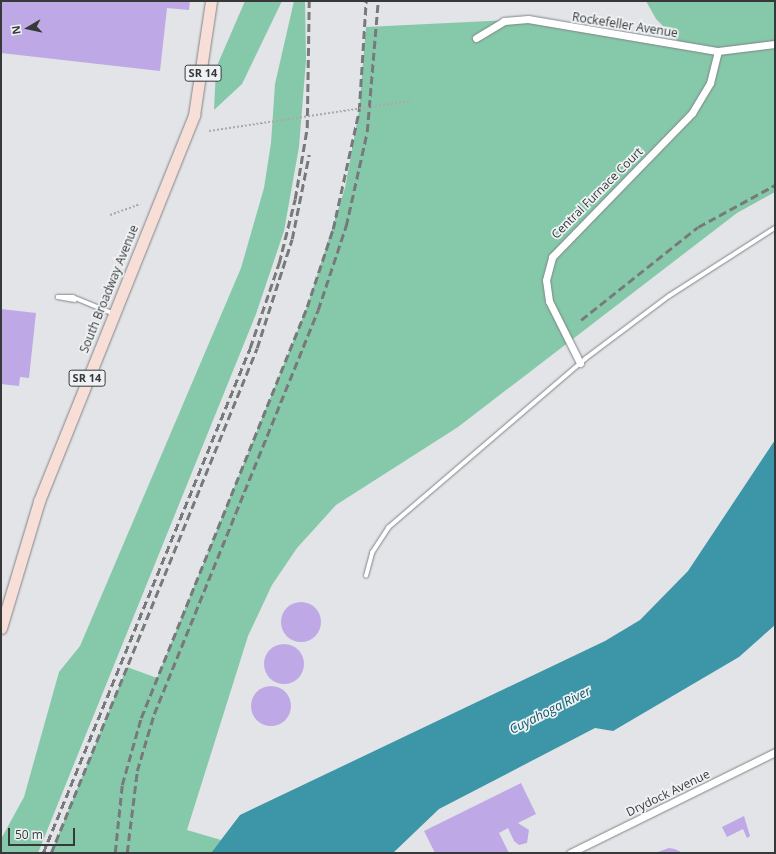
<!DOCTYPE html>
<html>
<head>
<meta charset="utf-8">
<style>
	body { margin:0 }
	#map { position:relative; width:776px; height:854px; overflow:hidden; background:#e2e4e7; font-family:"Open Sans",sans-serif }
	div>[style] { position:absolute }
	.green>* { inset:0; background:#85c9aa }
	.water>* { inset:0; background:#3c96a7 }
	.building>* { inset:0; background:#bea9e6 }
	.round { border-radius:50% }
	.path>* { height:1.5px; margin-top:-0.75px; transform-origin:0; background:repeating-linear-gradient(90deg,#a8aaac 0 2px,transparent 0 4px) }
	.roads { filter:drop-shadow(0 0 1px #828487) drop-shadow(0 0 1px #828487) }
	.lane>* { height:3.5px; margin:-1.75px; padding:0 1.75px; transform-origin:1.75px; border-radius:1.75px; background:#fff }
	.street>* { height:7px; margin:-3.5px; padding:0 3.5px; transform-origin:3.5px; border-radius:3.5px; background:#fff }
	.primary>* { height:11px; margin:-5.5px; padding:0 5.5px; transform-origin:5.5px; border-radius:5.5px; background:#f7dfd8 }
	.rail>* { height:2.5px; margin-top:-1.25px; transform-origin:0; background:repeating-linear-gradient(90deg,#78797b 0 8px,transparent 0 12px) }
	.path-bridge>* { height:1.5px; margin-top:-0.75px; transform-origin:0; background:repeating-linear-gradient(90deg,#a8aaac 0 2px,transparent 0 4px) }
	span { translate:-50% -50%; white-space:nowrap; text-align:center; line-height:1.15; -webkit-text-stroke:3.5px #eff2f4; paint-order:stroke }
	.shield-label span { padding:1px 3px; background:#eff2f4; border:1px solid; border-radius:3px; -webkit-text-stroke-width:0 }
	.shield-label { font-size:11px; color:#373839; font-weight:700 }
	.street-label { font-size:12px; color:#373839 }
	.water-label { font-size:13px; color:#0b5965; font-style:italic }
	.frame { position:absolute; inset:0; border:2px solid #373839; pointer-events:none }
	.north { position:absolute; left:8px; top:8px; width:40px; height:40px; -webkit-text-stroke:3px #eff2f4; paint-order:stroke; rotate:261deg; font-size:11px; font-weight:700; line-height:16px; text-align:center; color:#373839 }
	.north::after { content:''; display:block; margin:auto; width:14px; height:18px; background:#373839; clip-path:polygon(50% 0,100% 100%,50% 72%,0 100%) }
	.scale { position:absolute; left:8px; top:828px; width:67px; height:18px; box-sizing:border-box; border:2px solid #373839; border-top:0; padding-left:5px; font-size:12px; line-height:14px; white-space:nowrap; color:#373839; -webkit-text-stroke:3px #eff2f4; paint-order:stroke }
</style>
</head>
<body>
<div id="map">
	<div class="green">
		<i style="clip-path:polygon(245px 1px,282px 1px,242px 84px,214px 110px,216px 68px)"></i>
		<i style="clip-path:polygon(294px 1px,305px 1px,306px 60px,299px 147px,284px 231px,256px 314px,38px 853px,1px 853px,1px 839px,24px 797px,59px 672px,80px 646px,241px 268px,264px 188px,271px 143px,275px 84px)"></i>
		<i style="clip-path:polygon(646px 1px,775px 1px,775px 192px,737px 213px,458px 427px,336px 505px,297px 548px,272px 585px,248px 636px,187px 830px,221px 840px,211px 853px,51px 853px,127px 667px,157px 678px,307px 307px,345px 188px,359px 111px,366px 27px,528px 19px,681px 44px,656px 19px)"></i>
	</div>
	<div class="water">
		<i style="clip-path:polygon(775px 440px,775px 625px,739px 657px,613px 731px,595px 728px,439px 809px,393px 853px,211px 853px,240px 815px,605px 641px,640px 620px,688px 571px)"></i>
	</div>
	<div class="building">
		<i style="clip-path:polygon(1px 1px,190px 1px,189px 10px,167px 8px,160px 71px,1px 53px)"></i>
		<i style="clip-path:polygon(1px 309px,36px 313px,29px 378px,20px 377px,19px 386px,1px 384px)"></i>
		<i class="round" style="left:281px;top:602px;width:40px;height:40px"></i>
		<i class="round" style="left:264px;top:644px;width:40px;height:40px"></i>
		<i class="round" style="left:251px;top:686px;width:40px;height:40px"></i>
		<i style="clip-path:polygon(521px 783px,536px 814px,518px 823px,529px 830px,527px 843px,519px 845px,514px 841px,508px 828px,499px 833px,509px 853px,435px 853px,424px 831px)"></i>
		<i style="clip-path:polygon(744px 816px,750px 836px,747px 838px,743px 829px,727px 837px,722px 827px)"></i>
		<i style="clip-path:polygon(669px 848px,675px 849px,683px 853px,655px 853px)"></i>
	</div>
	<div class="path">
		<i style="left:110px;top:215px;width:32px;rotate:-20deg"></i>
	</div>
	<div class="roads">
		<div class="lane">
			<i style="left:58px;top:297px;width:15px"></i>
			<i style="left:73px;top:297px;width:42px;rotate:22.3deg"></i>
			<i style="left:58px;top:297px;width:17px;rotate:10deg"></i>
			<i style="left:366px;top:576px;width:24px;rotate:-75deg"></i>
			<i style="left:372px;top:553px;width:30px;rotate:-57deg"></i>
			<i style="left:388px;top:528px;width:260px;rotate:-40.6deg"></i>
			<i style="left:585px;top:359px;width:105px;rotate:-36.9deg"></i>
			<i style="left:669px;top:296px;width:126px;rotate:-32.7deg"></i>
		</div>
		<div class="street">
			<i style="left:476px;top:38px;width:33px;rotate:-31deg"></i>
			<i style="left:504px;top:21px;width:24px;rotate:-5deg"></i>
			<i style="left:528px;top:19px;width:193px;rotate:9.6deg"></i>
			<i style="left:718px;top:51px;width:57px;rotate:-7deg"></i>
			<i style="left:580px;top:363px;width:69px;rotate:-116.6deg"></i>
			<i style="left:549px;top:301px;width:21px;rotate:-98deg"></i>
			<i style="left:546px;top:280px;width:24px;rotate:-75deg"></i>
			<i style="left:552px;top:257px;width:201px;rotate:-45.8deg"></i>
			<i style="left:692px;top:113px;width:35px;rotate:-59deg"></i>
			<i style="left:710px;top:83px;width:33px;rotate:-76deg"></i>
			<i style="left:570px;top:853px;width:229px;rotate:-26.2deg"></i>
		</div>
		<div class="primary">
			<i style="left:1px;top:628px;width:133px;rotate:-73.3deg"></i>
			<i style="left:39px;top:501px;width:416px;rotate:-68.1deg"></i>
			<i style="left:194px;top:115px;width:115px;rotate:-81.5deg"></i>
		</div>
	</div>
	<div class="rail">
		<i style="left:581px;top:320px;width:149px;rotate:-38.5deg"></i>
		<i style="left:698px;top:227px;width:88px;rotate:-28.6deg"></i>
		<i style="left:43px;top:853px;width:546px;rotate:-67.71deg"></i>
		<i style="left:250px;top:348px;width:90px;rotate:-71.2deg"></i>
		<i style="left:279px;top:263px;width:66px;rotate:-76deg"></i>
		<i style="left:295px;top:199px;width:72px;rotate:-80.4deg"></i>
		<i style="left:307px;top:128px;width:127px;rotate:-89.1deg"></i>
		<i style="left:51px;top:853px;width:545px;rotate:-67.81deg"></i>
		<i style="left:257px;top:348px;width:114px;rotate:-72.2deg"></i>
		<i style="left:292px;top:239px;width:86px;rotate:-78.6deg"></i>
		<i style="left:115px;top:853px;width:68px;rotate:-84.1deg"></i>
		<i style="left:122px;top:785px;width:70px;rotate:-74.2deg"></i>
		<i style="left:141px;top:718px;width:443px;rotate:-68deg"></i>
		<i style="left:307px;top:307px;width:82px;rotate:-71.6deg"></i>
		<i style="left:333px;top:229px;width:121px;rotate:-77.6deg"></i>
		<i style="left:359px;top:111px;width:110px;rotate:-86.4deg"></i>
		<i style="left:127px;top:853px;width:83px;rotate:-83deg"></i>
		<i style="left:137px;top:771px;width:59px;rotate:-73.4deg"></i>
		<i style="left:154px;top:714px;width:436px;rotate:-67.9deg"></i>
		<i style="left:318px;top:310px;width:89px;rotate:-71.6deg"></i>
		<i style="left:346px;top:226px;width:96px;rotate:-77.4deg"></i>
		<i style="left:367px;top:132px;width:131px;rotate:-85.2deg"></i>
	</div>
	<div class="path-bridge">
		<i style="left:209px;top:131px;width:203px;rotate:-8.5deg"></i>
	</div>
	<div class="shield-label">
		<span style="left:203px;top:73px">SR 14</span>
		<span style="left:87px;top:378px">SR 14</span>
	</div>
	<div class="street-label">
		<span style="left:625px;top:25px;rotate:9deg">Rockefeller Avenue</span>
		<span style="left:597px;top:193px;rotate:-45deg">Central Furnace Court</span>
		<span style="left:109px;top:289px;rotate:-68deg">South Broadway Avenue</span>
		<span style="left:668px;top:793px;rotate:-26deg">Drydock Avenue</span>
	</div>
	<div class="water-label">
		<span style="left:550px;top:710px;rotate:-27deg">Cuyahoga River</span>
	</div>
	<div class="frame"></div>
	<div class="north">N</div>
	<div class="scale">50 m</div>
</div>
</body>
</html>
